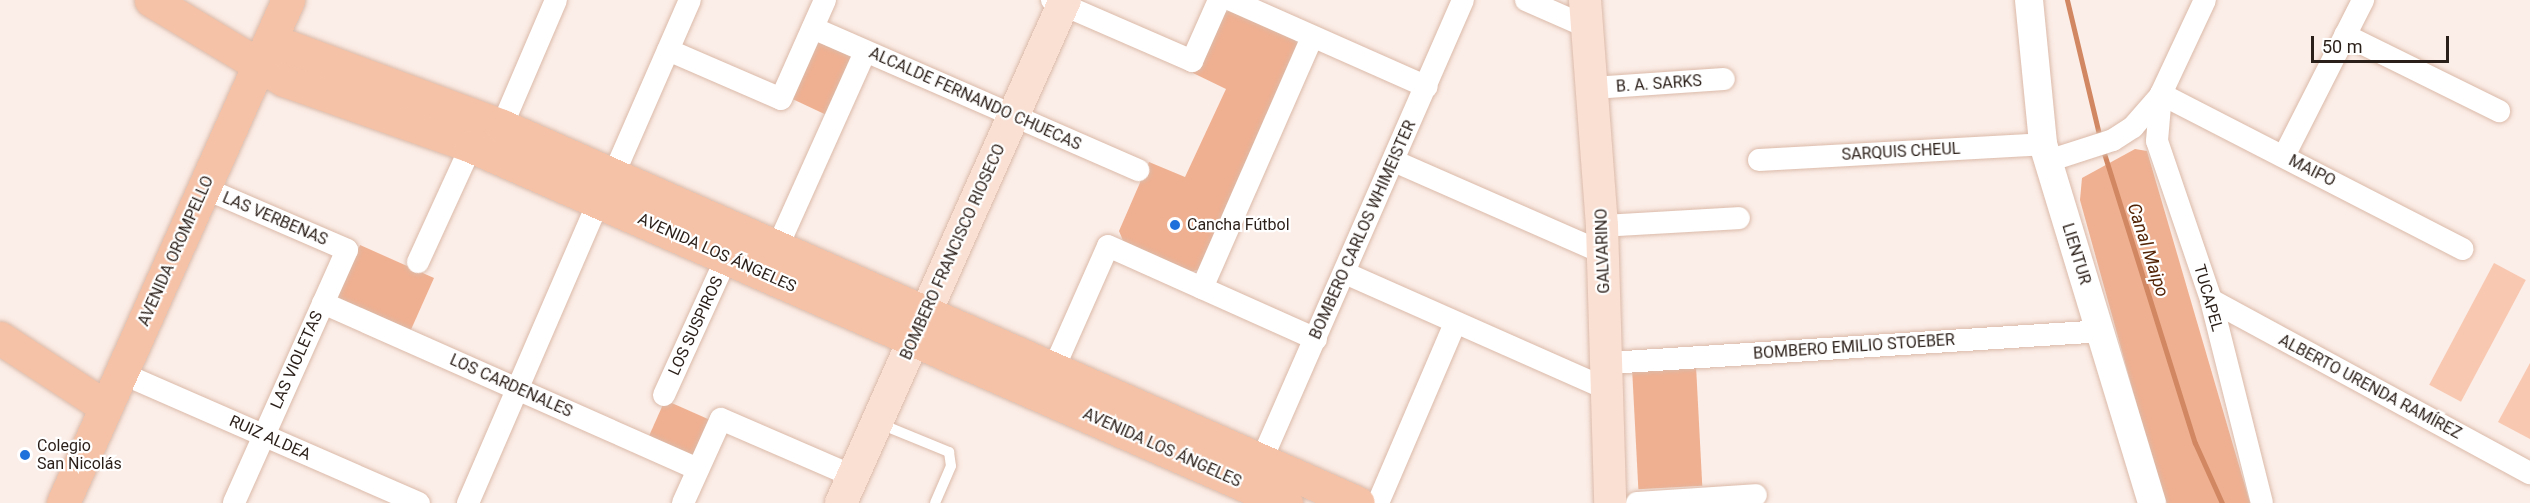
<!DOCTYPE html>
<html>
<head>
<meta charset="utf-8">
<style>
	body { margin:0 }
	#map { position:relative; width:2530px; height:503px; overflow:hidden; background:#fbede7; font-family:Roboto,sans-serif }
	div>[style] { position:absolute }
	.green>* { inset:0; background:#efb091; transform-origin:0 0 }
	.stream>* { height:5px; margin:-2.5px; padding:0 2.5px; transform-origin:2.5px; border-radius:2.5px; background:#d18761 }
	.building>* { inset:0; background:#f8c8b1; transform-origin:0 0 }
	.roads { filter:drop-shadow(0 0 2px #dbbaa9) drop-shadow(0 0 2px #dbbaa9) }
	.service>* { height:10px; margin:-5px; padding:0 5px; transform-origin:5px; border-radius:5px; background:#fff }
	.minor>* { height:22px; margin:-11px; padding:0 11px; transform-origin:11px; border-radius:11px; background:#fff }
	.tertiary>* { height:28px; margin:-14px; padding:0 14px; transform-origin:14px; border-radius:14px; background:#fff }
	.secondary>* { height:32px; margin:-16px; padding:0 16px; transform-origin:16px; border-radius:16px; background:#fae0d3 }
	.primary>* { height:33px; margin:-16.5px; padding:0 16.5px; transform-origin:16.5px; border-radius:16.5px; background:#f5c2a7 }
	.dots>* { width:16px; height:16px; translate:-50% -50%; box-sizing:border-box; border:3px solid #fff; border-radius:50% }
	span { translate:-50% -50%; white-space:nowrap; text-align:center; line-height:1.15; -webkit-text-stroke:4.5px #fff; paint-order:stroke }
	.street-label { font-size:16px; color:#2b1f19 }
	.poi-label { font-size:16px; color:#2b1f19 }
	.left { translate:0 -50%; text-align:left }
	.water-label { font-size:18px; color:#542407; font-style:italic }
	.scale { position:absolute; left:2311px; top:36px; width:138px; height:27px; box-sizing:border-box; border:3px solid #2b1f19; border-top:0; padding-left:8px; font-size:18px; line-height:21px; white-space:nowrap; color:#2b1f19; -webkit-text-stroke:4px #fff; paint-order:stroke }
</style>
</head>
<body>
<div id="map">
	<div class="green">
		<i style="clip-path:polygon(1231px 10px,1293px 38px,1301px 48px,1204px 268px,1190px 272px,1124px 243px,1119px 231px,1149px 162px,1185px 177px,1226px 89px,1193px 73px,1218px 16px)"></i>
		<i style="left:817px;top:41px;width:41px;height:63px;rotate:25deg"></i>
		<i style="clip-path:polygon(2135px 149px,2147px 151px,2250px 503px,2164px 503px,2080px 200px,2082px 178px)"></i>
		<i style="left:360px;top:245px;width:81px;height:57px;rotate:24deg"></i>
		<i style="left:1696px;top:366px;width:120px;height:64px;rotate:87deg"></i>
		<i style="left:665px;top:400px;width:55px;height:44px;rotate:24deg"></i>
	</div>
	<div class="stream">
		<i style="left:2067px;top:0;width:142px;rotate:76.6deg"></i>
		<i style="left:2103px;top:150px;width:307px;rotate:72.6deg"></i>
		<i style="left:2195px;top:443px;width:66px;rotate:65.8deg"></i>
	</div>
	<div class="building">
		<i style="left:2494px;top:263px;width:36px;height:138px;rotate:28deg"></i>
		<i style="clip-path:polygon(2530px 363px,2530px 439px,2498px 422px)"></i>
	</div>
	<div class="roads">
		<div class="service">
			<i style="left:878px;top:423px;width:77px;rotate:22.2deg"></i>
			<i style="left:949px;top:452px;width:14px;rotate:82deg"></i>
			<i style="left:951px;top:466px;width:40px;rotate:113.4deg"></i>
		</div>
		<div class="minor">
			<i style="left:1052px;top:0;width:153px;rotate:23.5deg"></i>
			<i style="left:1192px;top:61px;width:67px;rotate:-66.1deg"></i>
			<i style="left:1231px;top:0;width:214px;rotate:23.9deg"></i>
			<i style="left:1526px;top:0;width:64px;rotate:23.8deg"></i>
			<i style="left:2205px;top:0;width:104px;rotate:115.1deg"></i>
			<i style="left:2161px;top:94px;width:47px;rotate:94.9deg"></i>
			<i style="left:2157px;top:141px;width:168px;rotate:71.2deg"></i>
			<i style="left:2211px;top:300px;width:209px;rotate:75.9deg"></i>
			<i style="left:813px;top:28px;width:355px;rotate:23.6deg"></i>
			<i style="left:2345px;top:35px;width:172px;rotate:26.3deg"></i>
			<i style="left:668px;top:50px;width:123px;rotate:23.4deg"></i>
			<i style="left:781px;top:99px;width:108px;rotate:-66deg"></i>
			<i style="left:1593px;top:88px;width:131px;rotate:-3.9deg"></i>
			<i style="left:2161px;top:94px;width:339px;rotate:27.2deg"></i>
			<i style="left:502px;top:126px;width:137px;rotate:-66.8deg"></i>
			<i style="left:2284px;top:156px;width:175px;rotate:-63.1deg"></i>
			<i style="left:1759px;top:160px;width:284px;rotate:-3.2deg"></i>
			<i style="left:1394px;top:161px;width:226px;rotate:23.7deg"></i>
			<i style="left:2048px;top:161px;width:68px;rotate:-17.9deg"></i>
			<i style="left:2113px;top:140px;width:24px;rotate:-33deg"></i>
			<i style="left:2133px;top:127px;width:43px;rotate:-48.8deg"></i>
			<i style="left:613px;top:176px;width:192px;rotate:-66.4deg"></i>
			<i style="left:204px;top:188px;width:156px;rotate:23.4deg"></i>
			<i style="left:347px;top:250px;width:277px;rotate:114.1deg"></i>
			<i style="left:1602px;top:226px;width:137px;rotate:-3.3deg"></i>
			<i style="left:777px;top:248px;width:215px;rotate:-65.8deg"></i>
			<i style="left:418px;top:262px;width:128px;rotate:-65.4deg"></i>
			<i style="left:1345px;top:273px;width:287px;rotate:23.9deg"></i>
			<i style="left:1202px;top:288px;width:274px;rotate:-66.3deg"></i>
			<i style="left:2211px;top:300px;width:363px;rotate:28.5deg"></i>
			<i style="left:323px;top:303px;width:410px;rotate:23.9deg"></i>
			<i style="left:1609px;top:363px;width:491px;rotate:-3.7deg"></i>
			<i style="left:1054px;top:368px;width:133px;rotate:-66.1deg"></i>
			<i style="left:1108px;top:246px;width:228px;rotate:24.1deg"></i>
			<i style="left:121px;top:373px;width:325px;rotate:23.6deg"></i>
			<i style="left:664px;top:395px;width:152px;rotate:-65.5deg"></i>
			<i style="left:1262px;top:459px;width:501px;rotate:-66.35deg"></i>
			<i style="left:468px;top:503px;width:329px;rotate:-66.6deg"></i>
			<i style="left:683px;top:503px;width:92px;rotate:-65.7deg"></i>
			<i style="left:721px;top:419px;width:144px;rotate:23.4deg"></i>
			<i style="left:1378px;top:503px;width:196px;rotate:-66.8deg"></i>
			<i style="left:1637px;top:503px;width:119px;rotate:-3.8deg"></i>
		</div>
		<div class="tertiary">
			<i style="left:2029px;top:0;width:145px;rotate:84.4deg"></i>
			<i style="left:2043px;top:144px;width:375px;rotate:73.1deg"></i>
		</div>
		<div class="secondary">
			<i style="left:1585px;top:0;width:227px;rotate:85.7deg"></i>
			<i style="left:1602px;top:226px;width:277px;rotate:88.3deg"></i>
			<i style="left:841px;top:503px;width:551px;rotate:-66deg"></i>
		</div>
		<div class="primary">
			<i style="left:151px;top:0;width:155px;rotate:31deg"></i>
			<i style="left:284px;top:80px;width:198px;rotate:19.4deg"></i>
			<i style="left:471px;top:146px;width:890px;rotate:23.66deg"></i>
			<i style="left:270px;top:40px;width:247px;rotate:20.3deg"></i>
			<i style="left:502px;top:126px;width:935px;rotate:23.77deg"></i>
			<i style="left:0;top:338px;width:126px;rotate:33.1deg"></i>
			<i style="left:63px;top:503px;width:551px;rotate:-65.9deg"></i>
		</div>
	</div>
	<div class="dots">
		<i style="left:1175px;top:225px;background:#2070db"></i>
		<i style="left:25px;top:455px;background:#2070db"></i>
	</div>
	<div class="street-label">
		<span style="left:1659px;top:84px;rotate:-4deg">B. A. SARKS</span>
		<span style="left:975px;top:99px;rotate:24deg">ALCALDE FERNANDO CHUECAS</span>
		<span style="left:1901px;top:152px;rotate:-3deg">SARQUIS CHEUL</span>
		<span style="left:2312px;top:171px;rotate:27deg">MAIPO</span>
		<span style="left:275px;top:219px;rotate:23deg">LAS VERBENAS</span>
		<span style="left:1363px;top:230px;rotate:-66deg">BOMBERO CARLOS WHIMEISTER</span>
		<span style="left:176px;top:251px;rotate:-66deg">AVENIDA OROMPELLO</span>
		<span style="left:1603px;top:251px;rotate:-92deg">GALVARINO</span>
		<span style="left:953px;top:252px;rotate:-66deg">BOMBERO FRANCISCO RIOSECO</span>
		<span style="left:717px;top:253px;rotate:24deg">AVENIDA LOS ÁNGELES</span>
		<span style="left:2076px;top:254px;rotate:73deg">LIENTUR</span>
		<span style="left:2208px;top:298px;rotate:74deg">TUCAPEL</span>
		<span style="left:696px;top:326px;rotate:-65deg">LOS SUSPIROS</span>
		<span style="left:1854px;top:347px;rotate:-4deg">BOMBERO EMILIO STOEBER</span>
		<span style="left:297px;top:360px;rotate:-66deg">LAS VIOLETAS</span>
		<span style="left:511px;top:386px;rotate:24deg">LOS CARDENALES</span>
		<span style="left:2370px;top:387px;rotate:28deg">ALBERTO URENDA RAMÍREZ</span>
		<span style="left:270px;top:438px;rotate:24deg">RUIZ ALDEA</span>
		<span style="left:1162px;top:448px;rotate:24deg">AVENIDA LOS ÁNGELES</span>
	</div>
	<div class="poi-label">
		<span class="left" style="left:1187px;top:225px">Cancha Fútbol</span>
		<span class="left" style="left:37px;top:455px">Colegio<br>San Nicolás</span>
	</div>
	<div class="water-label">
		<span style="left:2148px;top:250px;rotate:72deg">Canal Maipo</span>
	</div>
	<div class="scale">50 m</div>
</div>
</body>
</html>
